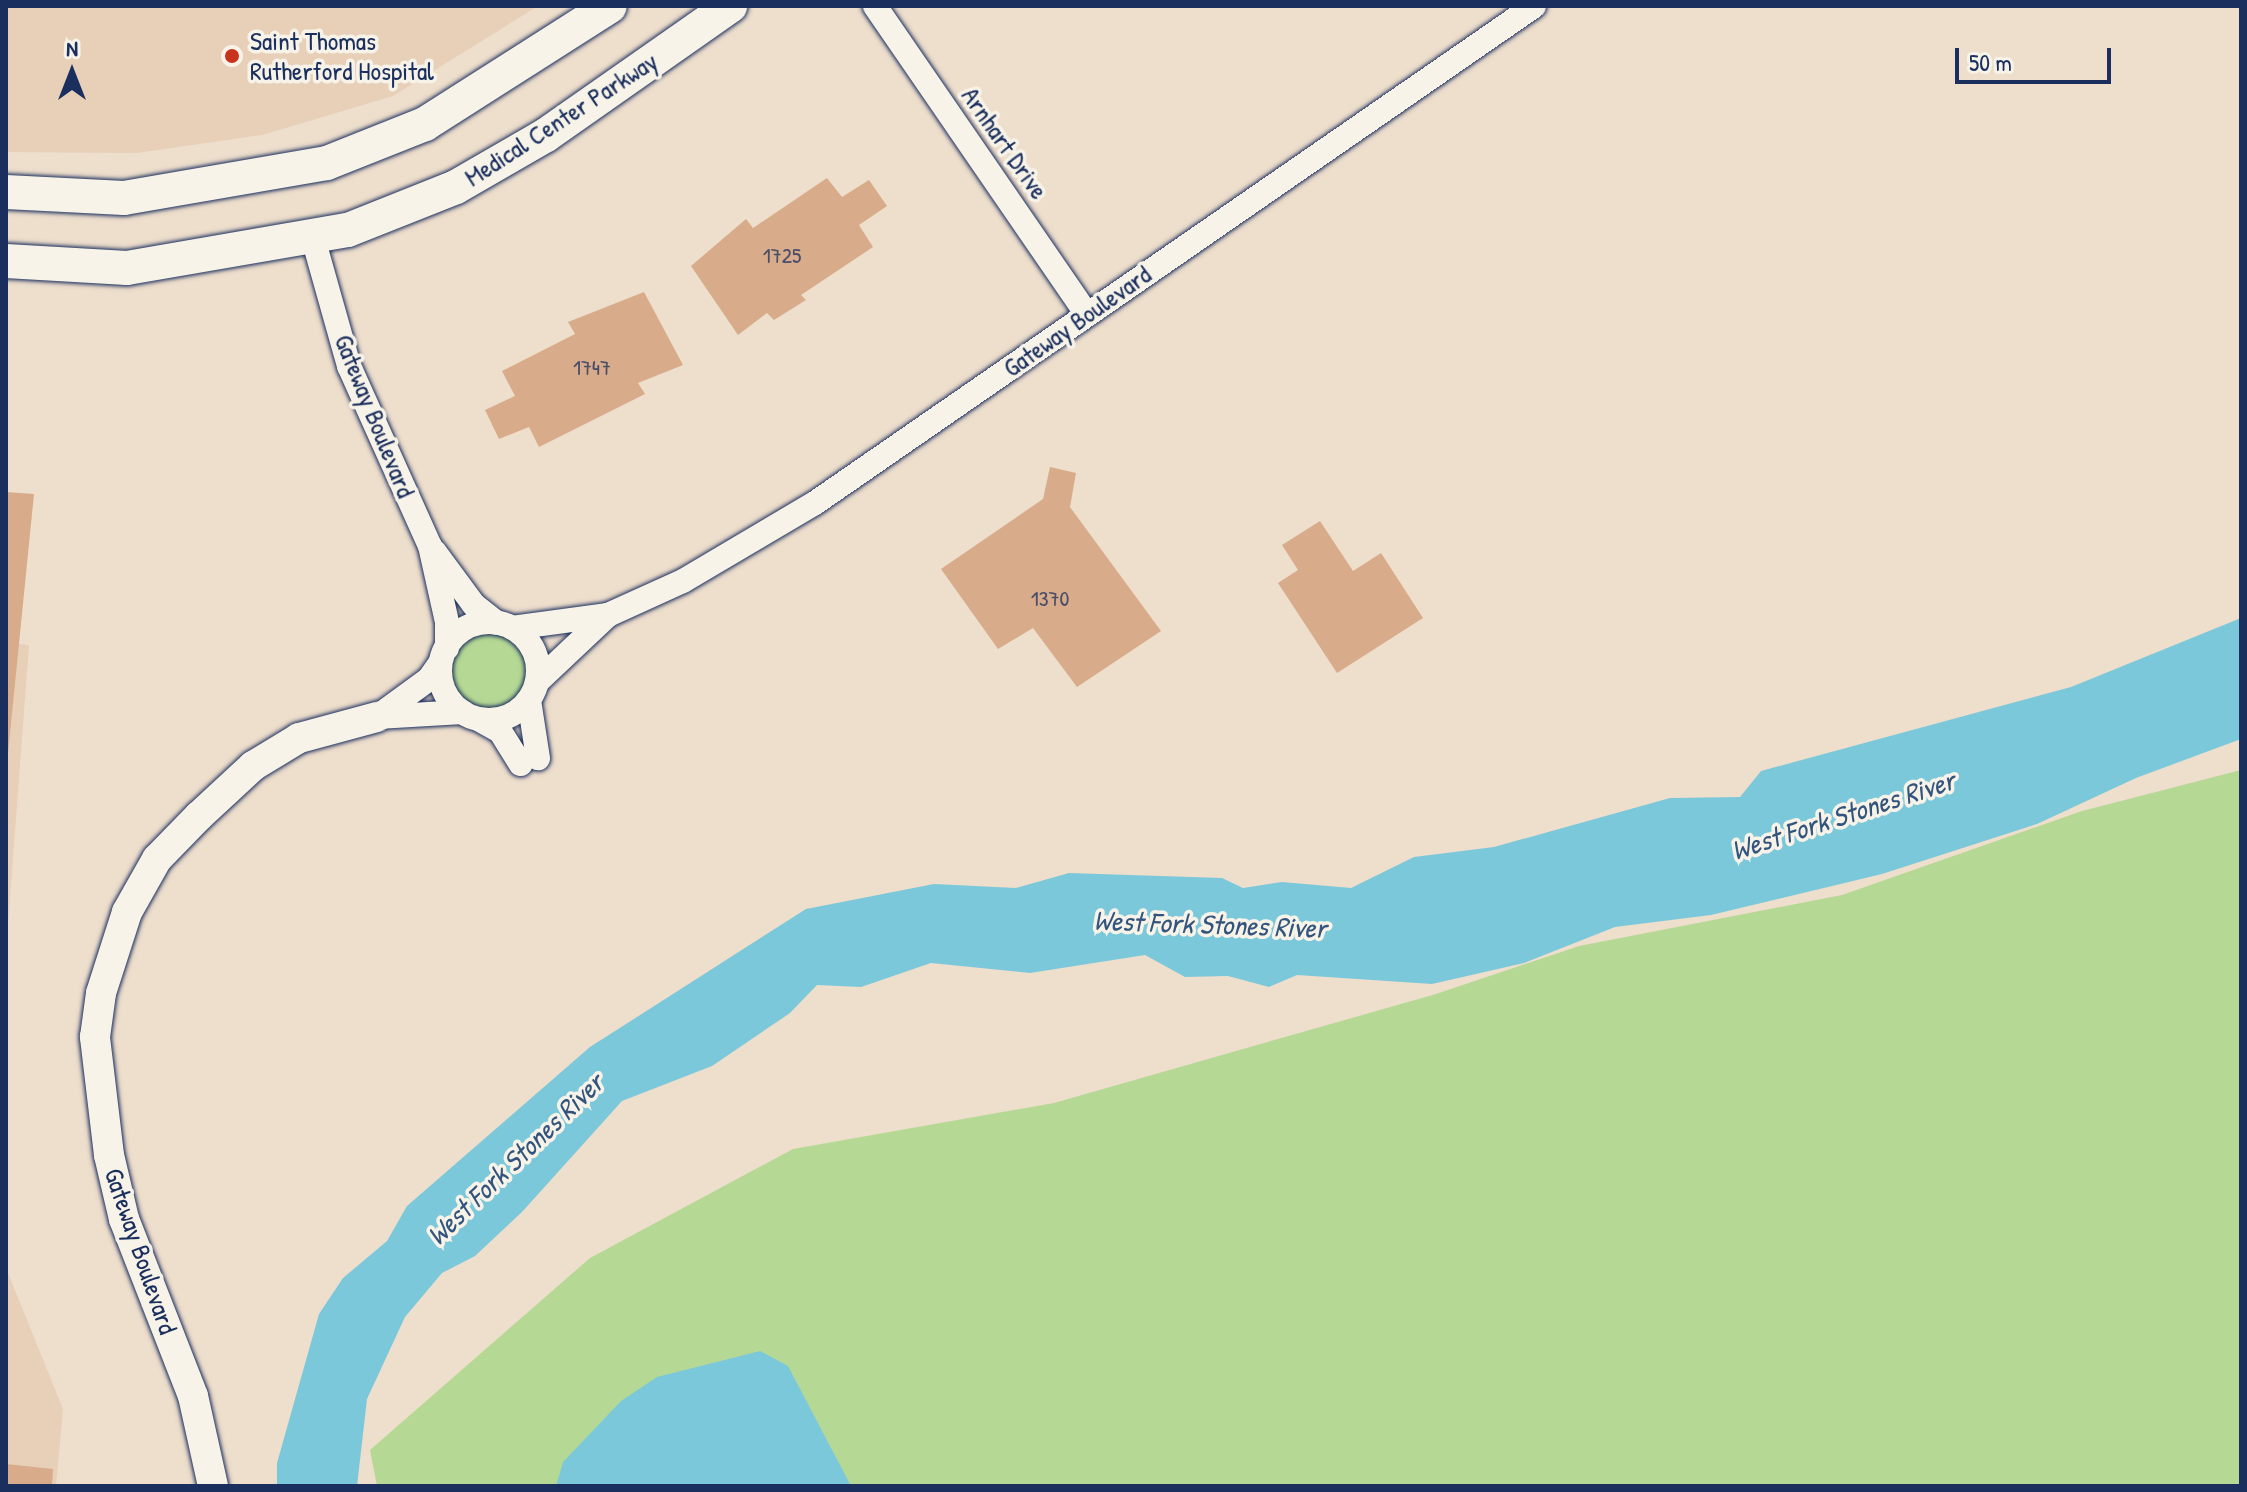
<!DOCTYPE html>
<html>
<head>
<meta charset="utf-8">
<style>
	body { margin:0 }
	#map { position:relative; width:2247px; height:1492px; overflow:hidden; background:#eedecc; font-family:"Patrick Hand",sans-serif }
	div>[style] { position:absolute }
	.built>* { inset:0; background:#e7cfb8 }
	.green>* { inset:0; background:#b5d994 }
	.round { border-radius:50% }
	.water>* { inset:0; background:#7cc8db }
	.building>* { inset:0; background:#d8ac8a }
	.roads { filter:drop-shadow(0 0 2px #1b2f5e) drop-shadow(0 0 2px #1b2f5e) }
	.minor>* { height:24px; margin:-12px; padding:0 12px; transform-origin:12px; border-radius:12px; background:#f7f3e8 }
	.minor>.ring { margin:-12px; padding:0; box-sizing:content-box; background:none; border:24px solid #f7f3e8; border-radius:50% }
	.tertiary>* { height:30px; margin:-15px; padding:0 15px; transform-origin:15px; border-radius:15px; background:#f7f3e8 }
	.secondary>* { height:34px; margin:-17px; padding:0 17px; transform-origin:17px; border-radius:17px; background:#f7f3e8 }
	.dots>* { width:22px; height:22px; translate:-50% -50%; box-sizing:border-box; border:4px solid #f7f3e8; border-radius:50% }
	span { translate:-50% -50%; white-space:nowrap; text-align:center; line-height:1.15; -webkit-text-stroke:7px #f7f3e8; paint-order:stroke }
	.number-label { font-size:22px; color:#4a4e69 }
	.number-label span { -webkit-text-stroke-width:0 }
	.poi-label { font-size:26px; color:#1b2f5e }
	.left { translate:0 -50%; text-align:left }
	.street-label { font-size:26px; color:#1b2f5e }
	.water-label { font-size:28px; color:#33557d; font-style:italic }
	.frame { position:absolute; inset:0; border:8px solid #1b2f5e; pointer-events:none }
	.north { position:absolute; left:32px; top:32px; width:80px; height:80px; -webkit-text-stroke:6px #f7f3e8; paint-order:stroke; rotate:0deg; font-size:22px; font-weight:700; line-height:32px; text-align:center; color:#1b2f5e }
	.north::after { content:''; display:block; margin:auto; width:28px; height:36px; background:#1b2f5e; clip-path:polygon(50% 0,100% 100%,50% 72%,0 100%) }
	.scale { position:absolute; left:1955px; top:48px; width:156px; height:36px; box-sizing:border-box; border:4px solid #1b2f5e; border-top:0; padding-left:10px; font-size:24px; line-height:28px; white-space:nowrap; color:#1b2f5e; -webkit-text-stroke:6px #f7f3e8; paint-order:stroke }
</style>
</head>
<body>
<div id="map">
	<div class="built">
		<i style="clip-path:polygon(6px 6px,538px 6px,393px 96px,262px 135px,137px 153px,6px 152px)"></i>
		<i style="clip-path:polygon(6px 643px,29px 645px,6px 951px)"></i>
		<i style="clip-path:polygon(6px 1268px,63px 1409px,56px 1486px,6px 1486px)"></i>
	</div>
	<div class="green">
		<i class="round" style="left:449px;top:632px;width:78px;height:78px"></i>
		<i style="clip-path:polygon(2241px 770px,2241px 1486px,377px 1486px,370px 1450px,590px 1258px,793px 1149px,1054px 1103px,1436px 994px,1579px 946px,1842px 895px,2082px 811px)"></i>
	</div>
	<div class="water">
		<i style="clip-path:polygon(2241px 618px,2241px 739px,2136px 778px,2037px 824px,1882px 874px,1711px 915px,1615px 927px,1524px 963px,1432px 984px,1297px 975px,1269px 987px,1228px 976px,1185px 977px,1145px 955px,1030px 973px,931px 963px,861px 987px,817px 985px,790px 1013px,712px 1066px,622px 1101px,522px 1212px,475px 1256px,442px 1273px,405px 1317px,367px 1399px,357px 1486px,277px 1486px,277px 1463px,319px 1314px,343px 1278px,387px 1241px,407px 1206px,590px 1047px,806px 909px,934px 884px,1016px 888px,1069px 873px,1222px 878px,1243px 888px,1282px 882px,1351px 888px,1414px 857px,1494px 847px,1670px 798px,1740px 797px,1761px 771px,2071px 687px)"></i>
		<i style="clip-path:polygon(760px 1351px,788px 1366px,851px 1486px,556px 1486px,563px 1462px,621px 1401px,657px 1377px)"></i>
	</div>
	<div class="building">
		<i style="clip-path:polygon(827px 178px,842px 197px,869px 180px,887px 206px,859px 225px,873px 247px,801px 295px,806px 300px,774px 320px,767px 313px,738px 335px,691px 266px,746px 219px,753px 228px)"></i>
		<i style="clip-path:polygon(644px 292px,683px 365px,638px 383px,645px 394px,539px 447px,529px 427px,499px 439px,485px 410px,515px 396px,502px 371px,575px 334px,568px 322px)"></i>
		<i style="clip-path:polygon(1050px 467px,1076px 473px,1070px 507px,1161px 631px,1077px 687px,1033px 628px,998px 649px,941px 569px,1043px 499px)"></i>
		<i style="clip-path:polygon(6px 492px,34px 494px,8px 753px,6px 753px)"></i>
		<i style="clip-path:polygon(1320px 521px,1353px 571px,1381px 553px,1423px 618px,1337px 673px,1278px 583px,1298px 570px,1282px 545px)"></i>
		<i style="clip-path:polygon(6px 1464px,53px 1469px,52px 1486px,6px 1486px)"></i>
	</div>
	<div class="roads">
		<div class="minor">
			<i style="left:875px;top:6px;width:374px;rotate:55.5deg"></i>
			<i style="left:313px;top:238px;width:133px;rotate:74.3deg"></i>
			<i style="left:349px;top:366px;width:197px;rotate:65.8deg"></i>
			<i style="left:430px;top:546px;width:78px;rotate:77.4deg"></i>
			<i style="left:447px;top:622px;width:26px;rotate:90deg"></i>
			<i style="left:434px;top:551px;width:67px;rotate:53.5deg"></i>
			<i style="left:474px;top:605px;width:29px;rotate:38deg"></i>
			<i class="ring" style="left:440px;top:622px;width:74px;height:74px"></i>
			<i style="left:512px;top:628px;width:97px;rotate:-7.7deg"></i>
			<i style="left:608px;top:615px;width:82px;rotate:-24.4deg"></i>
			<i style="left:683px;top:581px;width:153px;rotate:-30.6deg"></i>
			<i style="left:815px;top:503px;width:874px;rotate:-34.65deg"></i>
			<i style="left:537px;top:682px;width:98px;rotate:-43.3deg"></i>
			<i style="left:529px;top:700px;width:59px;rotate:81.2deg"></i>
			<i style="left:377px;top:717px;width:86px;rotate:-3.3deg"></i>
			<i style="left:377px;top:717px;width:64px;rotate:-36.2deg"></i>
			<i style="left:429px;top:679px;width:19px;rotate:-55deg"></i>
			<i style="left:480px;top:720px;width:23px;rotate:29deg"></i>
			<i style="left:500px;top:731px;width:39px;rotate:58deg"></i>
		</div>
		<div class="tertiary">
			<i style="left:213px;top:1486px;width:92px;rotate:-102.5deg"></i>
			<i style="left:193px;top:1396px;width:190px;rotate:-111.3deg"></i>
			<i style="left:124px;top:1219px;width:66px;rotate:-103.2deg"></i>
			<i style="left:109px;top:1155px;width:119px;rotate:-96.8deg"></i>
			<i style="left:95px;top:1037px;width:44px;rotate:-82.2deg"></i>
			<i style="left:101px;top:993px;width:85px;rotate:-72.2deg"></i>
			<i style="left:127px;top:912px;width:61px;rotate:-60.5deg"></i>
			<i style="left:157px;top:859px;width:60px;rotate:-45.7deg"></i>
			<i style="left:199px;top:816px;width:74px;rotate:-42.8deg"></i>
			<i style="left:253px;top:766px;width:54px;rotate:-31.3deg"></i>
			<i style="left:299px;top:738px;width:81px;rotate:-15.1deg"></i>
		</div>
		<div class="secondary">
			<i style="left:6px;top:192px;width:118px;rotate:2.9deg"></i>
			<i style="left:124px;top:198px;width:206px;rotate:-9.8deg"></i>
			<i style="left:327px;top:163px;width:105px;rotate:-21.7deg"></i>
			<i style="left:425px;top:124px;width:219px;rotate:-32.5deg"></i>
			<i style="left:6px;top:261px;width:121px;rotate:3.3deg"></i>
			<i style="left:127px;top:268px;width:224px;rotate:-9.8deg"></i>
			<i style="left:348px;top:230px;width:116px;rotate:-21.7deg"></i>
			<i style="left:456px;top:187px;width:104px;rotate:-30deg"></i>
			<i style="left:546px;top:135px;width:225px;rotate:-35deg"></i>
		</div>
	</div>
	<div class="dots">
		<i style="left:232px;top:56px;background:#c8321e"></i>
	</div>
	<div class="number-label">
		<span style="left:782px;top:256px">1725</span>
		<span style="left:592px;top:368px">1747</span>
		<span style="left:1050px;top:599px">1370</span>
	</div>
	<div class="poi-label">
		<span class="left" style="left:250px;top:56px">Saint Thomas<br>Rutherford Hospital</span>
	</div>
	<div class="street-label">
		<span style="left:561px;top:119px;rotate:-33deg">Medical Center Parkway</span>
		<span style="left:1005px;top:143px;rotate:55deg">Arnhart Drive</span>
		<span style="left:1077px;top:321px;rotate:-35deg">Gateway Boulevard</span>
		<span style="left:375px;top:416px;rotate:68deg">Gateway Boulevard</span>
		<span style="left:141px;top:1251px;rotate:71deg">Gateway Boulevard</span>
	</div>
	<div class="water-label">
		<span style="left:1843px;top:815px;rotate:-18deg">West Fork Stones River</span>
		<span style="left:1210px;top:924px;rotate:2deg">West Fork Stones River</span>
		<span style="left:515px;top:1159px;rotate:-44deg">West Fork Stones River</span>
	</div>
	<div class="frame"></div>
	<div class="north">N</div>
	<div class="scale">50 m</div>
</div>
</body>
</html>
